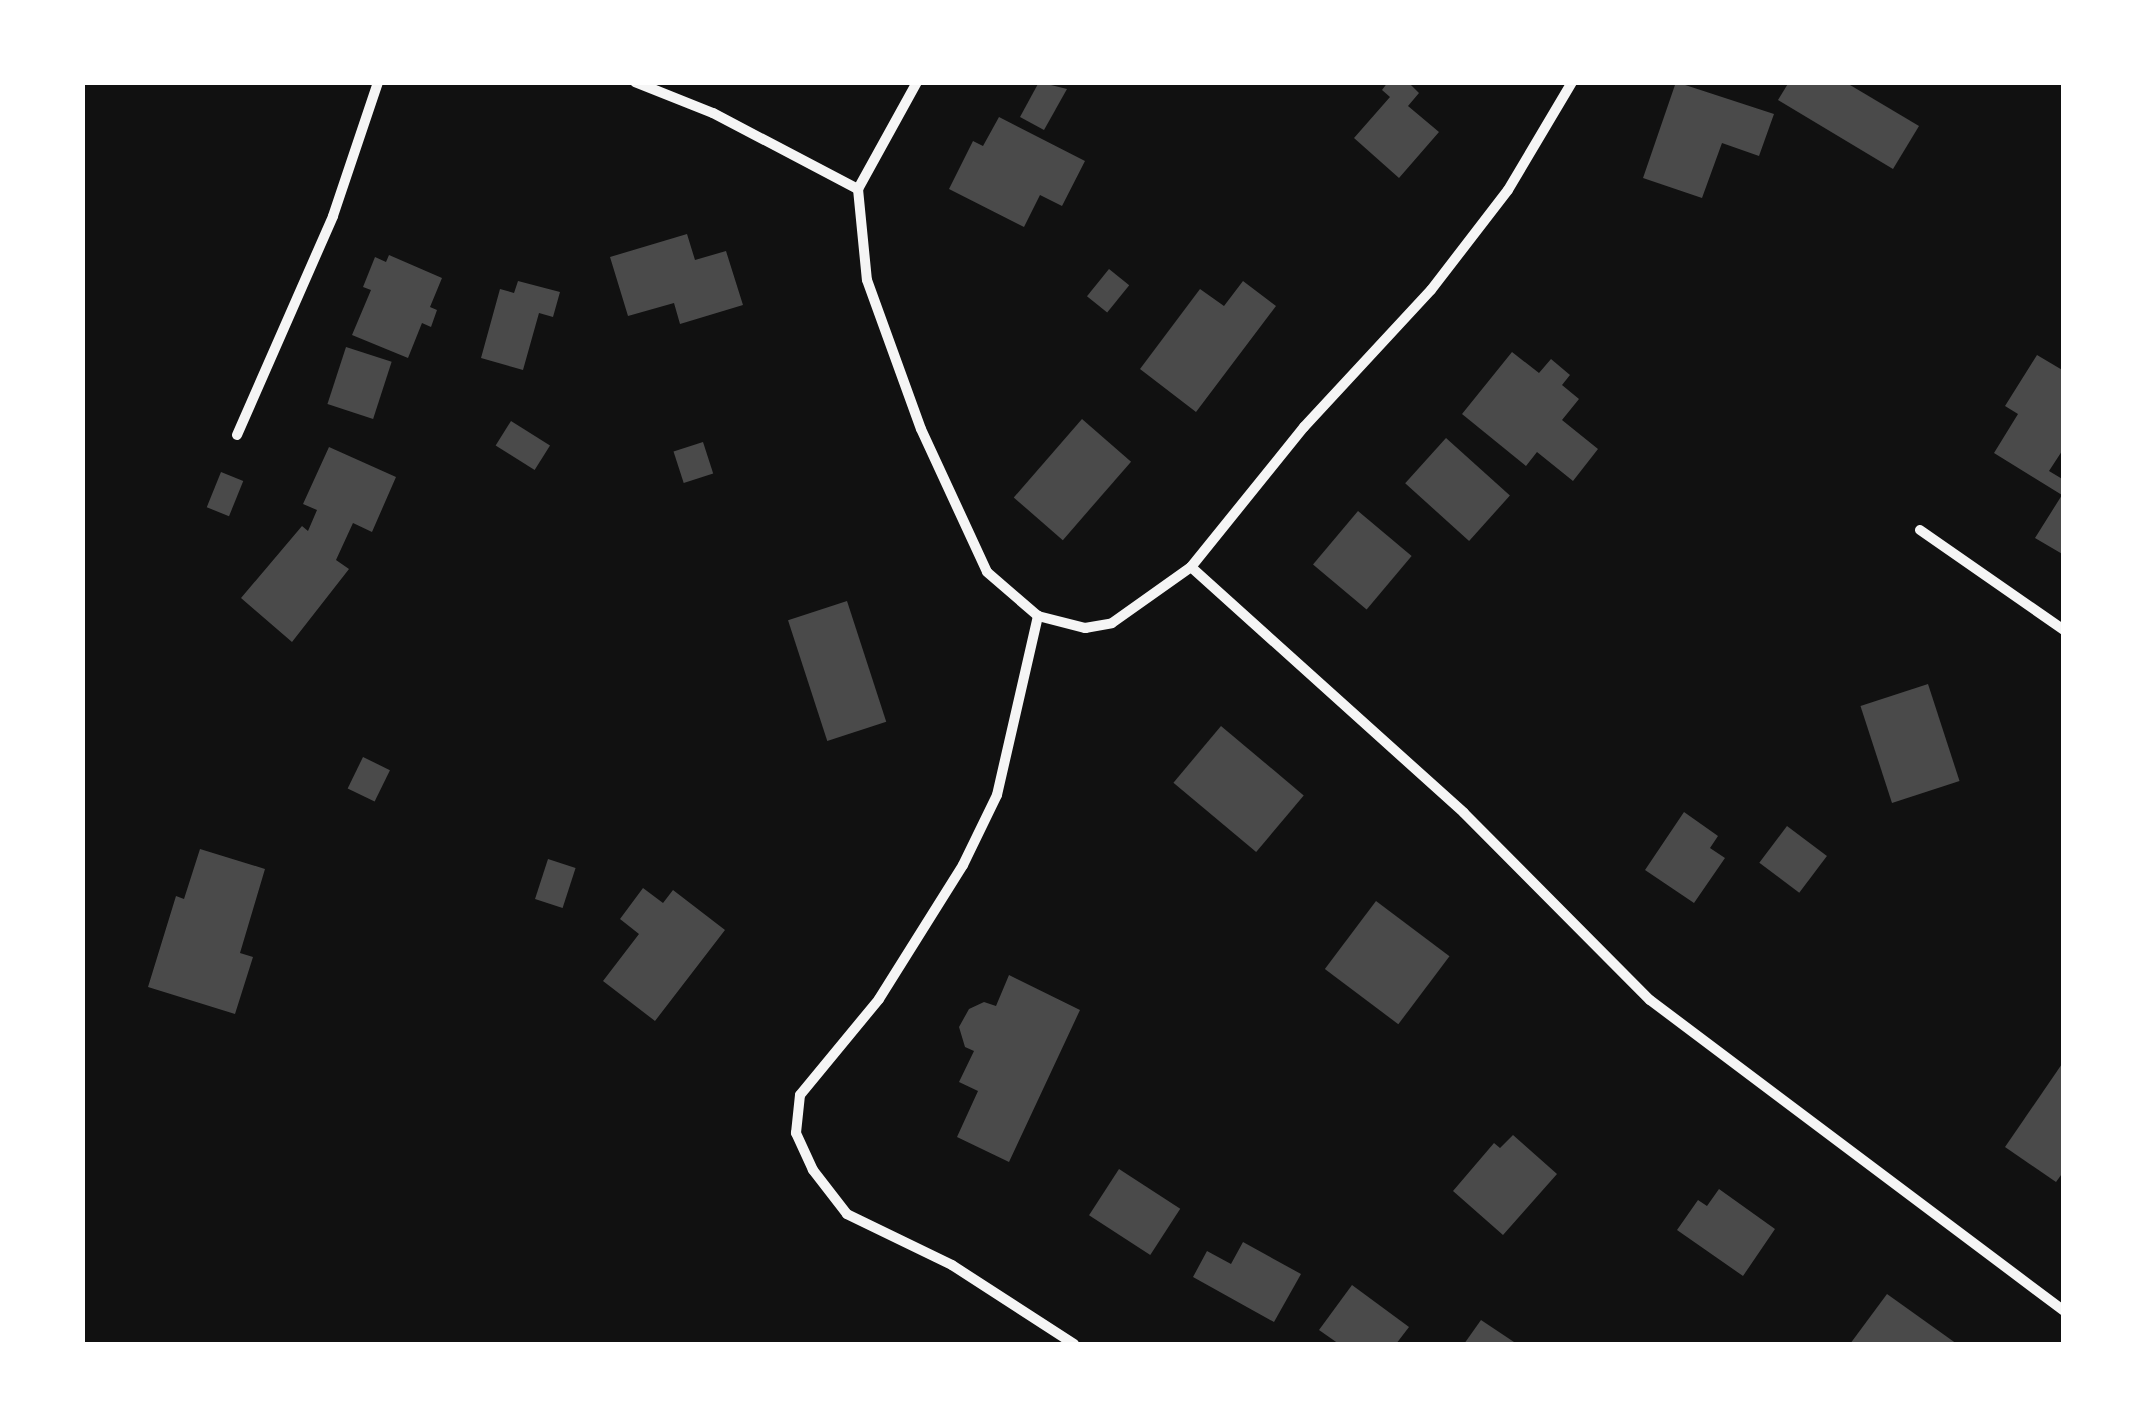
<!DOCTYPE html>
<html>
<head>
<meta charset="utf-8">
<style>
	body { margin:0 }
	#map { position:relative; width:2146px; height:1427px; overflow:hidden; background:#111; font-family:"Fira Sans",sans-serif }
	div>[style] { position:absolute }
	.building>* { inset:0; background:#4a4a4a; transform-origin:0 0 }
	.minor>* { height:10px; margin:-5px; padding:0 5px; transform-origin:5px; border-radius:5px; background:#f5f5f5 }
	span { translate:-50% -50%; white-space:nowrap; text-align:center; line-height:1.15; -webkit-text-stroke:10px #fff; paint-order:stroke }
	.frame { position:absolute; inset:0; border:85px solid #fff; pointer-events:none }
</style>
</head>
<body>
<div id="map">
	<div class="building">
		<i style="clip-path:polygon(1039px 82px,1067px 89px,1044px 130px,1020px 117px)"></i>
		<i style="clip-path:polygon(1388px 82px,1408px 82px,1419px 93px,1408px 106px,1439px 132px,1399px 178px,1354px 138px,1390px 97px,1382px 90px)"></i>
		<i style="clip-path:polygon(1676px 82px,1774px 114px,1759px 156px,1722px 143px,1702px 198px,1643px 178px)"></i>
		<i style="clip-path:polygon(1789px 82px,1845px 82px,1919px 126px,1893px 169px,1778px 100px)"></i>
		<i style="clip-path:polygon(999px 117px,1085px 161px,1062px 206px,1040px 195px,1024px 227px,949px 189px,973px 141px,983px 146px)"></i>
		<i style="clip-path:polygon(687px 234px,695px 260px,726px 251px,743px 305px,680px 324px,674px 303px,628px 316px,610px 257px)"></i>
		<i style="clip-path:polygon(389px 255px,442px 278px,430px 307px,437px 310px,431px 327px,422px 323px,408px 358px,352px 335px,371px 290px,363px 287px,375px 257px,386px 262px)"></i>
		<i style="left:1109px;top:269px;width:26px;height:35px;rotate:39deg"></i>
		<i style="clip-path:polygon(518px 281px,560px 292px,553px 317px,539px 313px,523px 370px,481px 358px,500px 289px,514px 293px)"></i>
		<i style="clip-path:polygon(1243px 281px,1276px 306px,1196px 412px,1140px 369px,1200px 289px,1224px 306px)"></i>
		<i style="left:346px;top:347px;width:48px;height:60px;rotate:18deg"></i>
		<i style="clip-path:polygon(1512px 352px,1539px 373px,1551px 359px,1570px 375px,1562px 385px,1579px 399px,1562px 420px,1598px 449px,1573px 481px,1537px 452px,1526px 466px,1462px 414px)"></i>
		<i style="clip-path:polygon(2037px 355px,2064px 371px,2064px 448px,2049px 471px,2064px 480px,2064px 555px,2035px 538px,2062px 495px,1994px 453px,2018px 414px,2005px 406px)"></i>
		<i style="left:1082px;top:419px;width:65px;height:104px;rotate:41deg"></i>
		<i style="left:511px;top:421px;width:46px;height:29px;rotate:32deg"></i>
		<i style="left:1446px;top:438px;width:86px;height:61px;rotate:42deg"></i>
		<i style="left:703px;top:442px;width:33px;height:31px;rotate:72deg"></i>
		<i style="clip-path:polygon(329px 447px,396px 477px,372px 532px,353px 523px,336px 560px,349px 569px,292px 642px,241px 598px,302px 526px,308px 531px,317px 510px,303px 504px)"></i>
		<i style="left:221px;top:472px;width:24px;height:38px;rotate:22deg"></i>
		<i style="left:1358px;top:511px;width:70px;height:70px;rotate:40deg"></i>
		<i style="left:847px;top:601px;width:127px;height:62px;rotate:72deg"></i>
		<i style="left:1928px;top:684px;width:102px;height:71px;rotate:72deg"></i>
		<i style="left:1221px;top:726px;width:108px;height:74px;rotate:40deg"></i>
		<i style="left:363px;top:757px;width:30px;height:35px;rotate:26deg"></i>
		<i style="clip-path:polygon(1684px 812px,1718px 836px,1710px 848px,1725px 858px,1694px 903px,1645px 870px)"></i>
		<i style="left:1787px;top:826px;width:50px;height:46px;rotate:37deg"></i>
		<i style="clip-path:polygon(200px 849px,265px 869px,240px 953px,253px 957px,235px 1014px,148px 987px,176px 896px,184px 899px)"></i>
		<i style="left:548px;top:859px;width:29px;height:42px;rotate:18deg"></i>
		<i style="clip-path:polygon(643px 888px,663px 903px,673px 890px,725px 930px,655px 1021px,603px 981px,639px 934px,620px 919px)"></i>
		<i style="left:1376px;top:901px;width:92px;height:85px;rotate:37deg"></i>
		<i style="clip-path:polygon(1009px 975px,1080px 1010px,1009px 1162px,957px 1137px,978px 1091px,959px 1082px,974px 1051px,965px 1047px,959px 1027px,969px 1009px,984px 1002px,996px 1006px)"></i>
		<i style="clip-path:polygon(2064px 1061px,2064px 1171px,2056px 1182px,2005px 1147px)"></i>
		<i style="clip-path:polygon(1513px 1135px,1557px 1174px,1503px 1235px,1453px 1191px,1494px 1143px,1500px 1148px)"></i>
		<i style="left:1119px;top:1169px;width:73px;height:55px;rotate:33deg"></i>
		<i style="clip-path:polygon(1719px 1189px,1775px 1229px,1743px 1276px,1677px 1230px,1698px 1200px,1707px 1206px)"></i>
		<i style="clip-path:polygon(1243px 1242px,1301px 1274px,1274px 1322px,1193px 1277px,1207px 1251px,1231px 1264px)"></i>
		<i style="clip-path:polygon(1352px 1285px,1409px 1327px,1396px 1344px,1339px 1344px,1319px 1330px)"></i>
		<i style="clip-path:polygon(1887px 1294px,1957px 1344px,1850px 1344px)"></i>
		<i style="clip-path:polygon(1481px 1320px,1517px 1344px,1464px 1344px)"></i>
	</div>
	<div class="minor">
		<i style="left:635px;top:82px;width:84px;rotate:21.7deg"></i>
		<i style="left:713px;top:113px;width:164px;rotate:27.7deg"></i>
		<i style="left:858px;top:189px;width:91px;rotate:84.4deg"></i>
		<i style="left:867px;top:280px;width:158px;rotate:70.1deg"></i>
		<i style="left:921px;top:429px;width:157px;rotate:65.2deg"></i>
		<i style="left:987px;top:572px;width:67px;rotate:40.8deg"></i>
		<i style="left:858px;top:189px;width:122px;rotate:-61.1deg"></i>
		<i style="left:237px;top:435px;width:239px;rotate:-66.3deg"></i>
		<i style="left:333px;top:216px;width:141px;rotate:-71.4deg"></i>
		<i style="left:1920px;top:530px;width:175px;rotate:34.8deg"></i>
		<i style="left:1191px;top:567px;width:367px;rotate:42deg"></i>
		<i style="left:1464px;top:813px;width:264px;rotate:45.2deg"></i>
		<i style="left:1650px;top:1000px;width:518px;rotate:36.91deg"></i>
		<i style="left:1074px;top:1344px;width:145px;rotate:-147.1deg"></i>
		<i style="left:952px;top:1265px;width:117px;rotate:-154.1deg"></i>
		<i style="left:847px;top:1214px;width:56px;rotate:-127.7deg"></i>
		<i style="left:813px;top:1170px;width:41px;rotate:-114.7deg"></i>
		<i style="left:796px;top:1133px;width:38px;rotate:-84deg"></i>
		<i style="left:800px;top:1095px;width:124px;rotate:-50.5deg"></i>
		<i style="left:879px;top:999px;width:158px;rotate:-57.9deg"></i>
		<i style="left:963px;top:865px;width:78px;rotate:-64.1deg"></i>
		<i style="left:997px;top:795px;width:184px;rotate:-77.1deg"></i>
		<i style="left:1038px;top:616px;width:49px;rotate:14.3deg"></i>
		<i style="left:1085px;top:628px;width:27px;rotate:-10deg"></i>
		<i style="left:1112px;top:623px;width:97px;rotate:-35.3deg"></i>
		<i style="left:1191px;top:567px;width:180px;rotate:-51.1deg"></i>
		<i style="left:1304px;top:427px;width:187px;rotate:-47.2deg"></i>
		<i style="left:1431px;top:290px;width:126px;rotate:-52.4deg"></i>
		<i style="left:1508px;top:190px;width:126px;rotate:-59.3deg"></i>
	</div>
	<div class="frame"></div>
</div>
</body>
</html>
